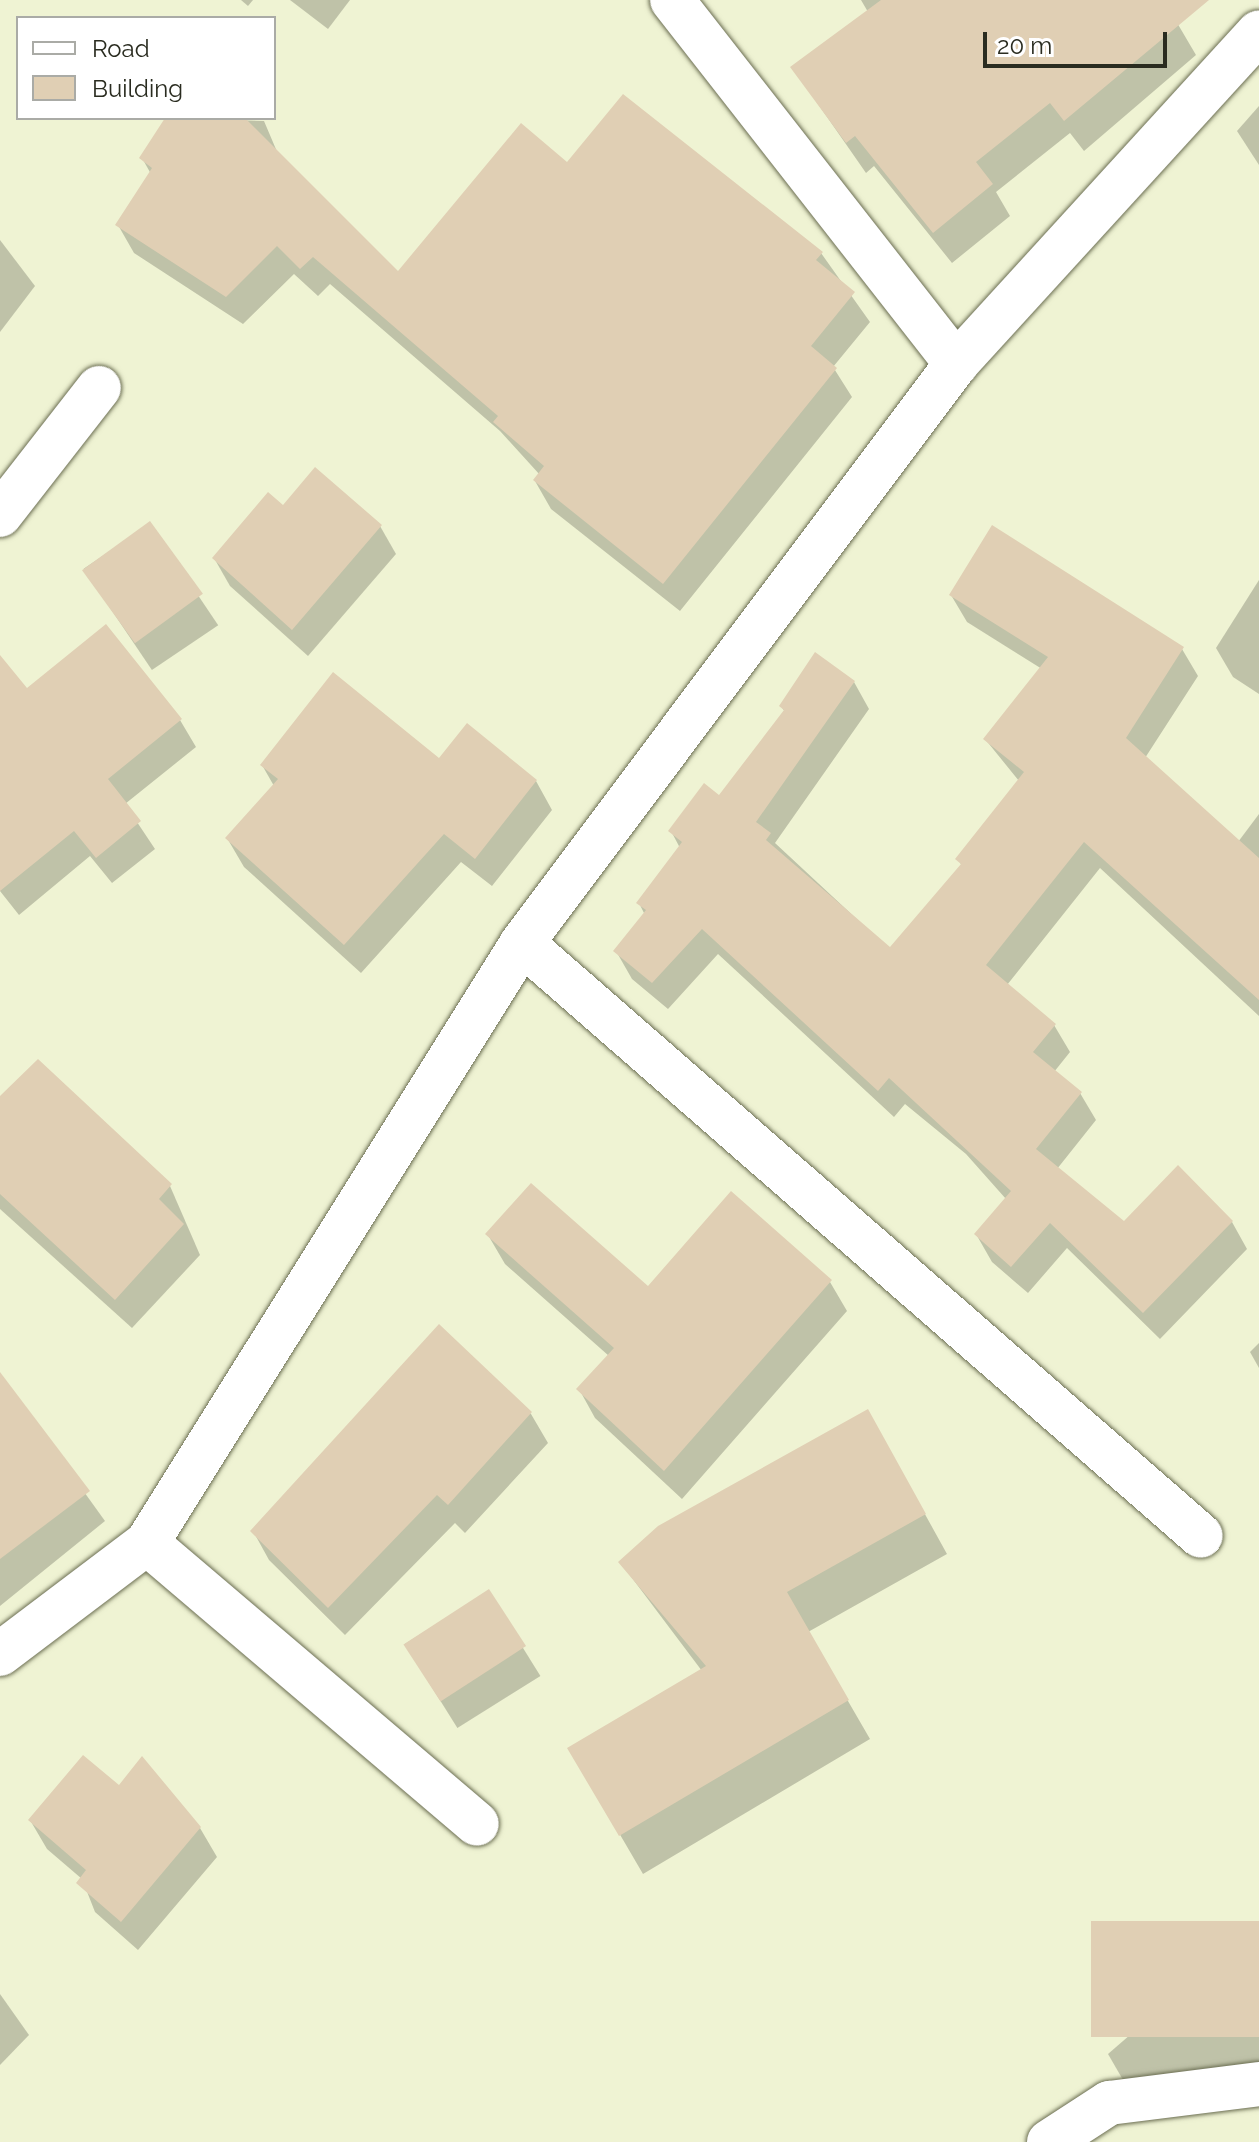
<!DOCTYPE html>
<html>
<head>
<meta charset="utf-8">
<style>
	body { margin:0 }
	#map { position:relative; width:1259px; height:2142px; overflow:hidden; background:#eff3d3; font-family:Raleway,sans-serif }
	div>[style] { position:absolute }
	.shadow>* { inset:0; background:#0003; transform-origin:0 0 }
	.building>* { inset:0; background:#e0cfb4; transform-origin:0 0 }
	.roads { filter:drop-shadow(0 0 2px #6b6e52) drop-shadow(0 0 2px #6b6e52) }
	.street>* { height:44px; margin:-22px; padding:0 22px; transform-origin:22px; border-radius:22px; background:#fff }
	span { translate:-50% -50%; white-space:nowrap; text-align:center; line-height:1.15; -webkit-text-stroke:6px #fff; paint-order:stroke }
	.legend { position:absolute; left:16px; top:16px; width:260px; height:104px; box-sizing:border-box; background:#fff; border:2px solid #aaaba6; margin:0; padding:10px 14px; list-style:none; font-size:24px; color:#2a2c20 }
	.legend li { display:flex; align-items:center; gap:16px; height:40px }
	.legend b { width:40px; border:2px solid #aaaba6 }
	.scale { position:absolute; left:983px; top:32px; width:184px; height:36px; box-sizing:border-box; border:4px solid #2a2c20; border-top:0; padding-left:10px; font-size:24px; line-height:28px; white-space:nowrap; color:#2a2c20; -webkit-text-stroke:6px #fff; paint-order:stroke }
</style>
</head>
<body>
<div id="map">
	<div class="shadow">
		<i style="clip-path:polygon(241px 0,253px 0,248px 6px)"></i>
		<i style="clip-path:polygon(290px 0,350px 0,328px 29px)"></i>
		<i style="clip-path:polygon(861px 0,1204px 0,1176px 21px,1196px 55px,1084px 151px,1070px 133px,996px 192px,1010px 216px,952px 263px,874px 166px,866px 173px,793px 68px,868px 12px)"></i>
		<i style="clip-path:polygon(1259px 106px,1259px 165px,1237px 131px)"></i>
		<i style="clip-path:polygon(168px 118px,264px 121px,278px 154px,398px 274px,583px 178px,821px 253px,870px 322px,833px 367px,852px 397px,680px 611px,551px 509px,535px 481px,540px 475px,500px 431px,330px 284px,318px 296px,294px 274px,243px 324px,134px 253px,118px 225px,151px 174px,142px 158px)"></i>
		<i style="clip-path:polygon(0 240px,35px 286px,0 332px)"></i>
		<i style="clip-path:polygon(283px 507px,380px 526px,396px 554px,308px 656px,230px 586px,214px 558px)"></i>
		<i style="left:150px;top:524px;width:122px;height:80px;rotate:56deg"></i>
		<i style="clip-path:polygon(1259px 580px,1259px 694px,1233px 677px,1216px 648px)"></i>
		<i style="clip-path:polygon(951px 595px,1182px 649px,1198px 676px,1145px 758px,1238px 842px,1259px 814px,1259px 1016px,1100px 868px,1007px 985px,1054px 1025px,1070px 1052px,1054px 1072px,1080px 1093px,1096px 1120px,1057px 1169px,1125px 1224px,1232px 1222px,1247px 1249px,1160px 1339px,1067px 1248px,1028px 1293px,992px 1262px,976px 1234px,1006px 1199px,966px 1154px,905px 1104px,894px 1117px,718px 954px,668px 1009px,632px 979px,616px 951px,645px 915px,639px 903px,680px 848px,671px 831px,719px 797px,785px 712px,781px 706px,854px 682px,869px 709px,775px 843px,890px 950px,962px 866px,958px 859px,1019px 781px,985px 739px,1042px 669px,967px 622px)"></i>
		<i style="clip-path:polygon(0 658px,26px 691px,180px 720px,196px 747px,125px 804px,155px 849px,112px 883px,90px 856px,19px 915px,0 891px)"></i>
		<i style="clip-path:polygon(439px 761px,536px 781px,552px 810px,492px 886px,461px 862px,361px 973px,244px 867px,227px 838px,274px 786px,262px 765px)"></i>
		<i style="clip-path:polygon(0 1099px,170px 1186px,200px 1255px,132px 1328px,0 1209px)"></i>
		<i style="clip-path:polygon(488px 1235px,648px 1289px,830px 1282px,847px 1311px,682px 1499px,595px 1418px,579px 1389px,609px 1356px,505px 1264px)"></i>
		<i style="clip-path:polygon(439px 1327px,531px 1414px,548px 1443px,465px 1533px,455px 1523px,345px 1635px,269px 1560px,253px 1531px)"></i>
		<i style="clip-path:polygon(1259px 1343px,1259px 1368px,1250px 1352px)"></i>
		<i style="clip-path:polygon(0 1375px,105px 1521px,0 1606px)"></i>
		<i style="clip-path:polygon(890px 1451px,947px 1554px,808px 1632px,870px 1739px,643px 1874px,570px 1749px,702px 1671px,620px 1562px)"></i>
		<i style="left:488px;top:1592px;width:99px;height:98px;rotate:58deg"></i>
		<i style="clip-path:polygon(119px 1788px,200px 1828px,217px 1857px,138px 1950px,95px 1912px,82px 1879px,47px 1849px,30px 1820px)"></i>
		<i style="clip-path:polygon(1259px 1923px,1259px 2077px,1130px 2092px,1108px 2054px)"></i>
		<i style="clip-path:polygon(0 1994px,29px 2035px,0 2065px)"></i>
	</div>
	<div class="building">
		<i style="clip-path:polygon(881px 0,1209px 0,1064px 121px,1050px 103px,976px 162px,993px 184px,933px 233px,855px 136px,846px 143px,790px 67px)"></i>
		<i style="clip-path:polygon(623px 94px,823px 252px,816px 260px,855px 292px,811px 346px,837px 368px,663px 584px,533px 480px,544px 466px,493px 422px,498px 416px,313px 257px,300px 269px,277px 246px,226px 297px,115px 225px,152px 168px,139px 158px,165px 118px,245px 118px,398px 271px,521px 123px,567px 162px)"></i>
		<i style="clip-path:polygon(315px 467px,382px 525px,292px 630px,212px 558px,268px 492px,283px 505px)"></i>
		<i style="left:150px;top:521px;width:90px;height:84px;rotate:54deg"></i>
		<i style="clip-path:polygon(992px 525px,1184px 647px,1126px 738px,1259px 858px,1259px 1000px,1084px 842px,986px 965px,1056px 1024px,1033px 1052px,1082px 1092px,1036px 1149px,1124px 1221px,1178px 1165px,1233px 1221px,1143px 1313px,1050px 1223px,1011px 1267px,974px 1234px,1011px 1191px,889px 1078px,878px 1091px,702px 929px,652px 983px,613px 951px,646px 910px,636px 903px,682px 842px,668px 831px,704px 783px,719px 795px,784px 710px,779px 706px,815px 652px,855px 681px,756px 822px,771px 833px,766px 840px,890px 947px,961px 864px,955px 859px,1024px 772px,983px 739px,1048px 657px,949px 595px)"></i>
		<i style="clip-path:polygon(106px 624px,182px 719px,108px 779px,141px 821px,96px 858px,74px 831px,0 891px,0 655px,27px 688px)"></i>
		<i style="clip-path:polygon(333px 672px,439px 758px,467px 723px,537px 780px,475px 859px,444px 834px,344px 945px,225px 838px,278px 779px,260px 765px)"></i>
		<i style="clip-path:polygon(38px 1059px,172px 1184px,159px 1199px,184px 1224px,115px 1300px,0 1194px,0 1096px)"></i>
		<i style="clip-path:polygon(531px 1183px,648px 1286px,731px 1191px,832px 1280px,664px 1471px,576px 1389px,614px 1348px,485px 1234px)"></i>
		<i style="clip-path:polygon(439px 1324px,532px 1412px,448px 1505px,437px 1495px,328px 1608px,250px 1531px)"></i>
		<i style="clip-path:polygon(0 1372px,90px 1491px,0 1559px)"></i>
		<i style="clip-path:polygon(868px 1409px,926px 1514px,787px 1592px,849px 1700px,619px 1836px,567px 1748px,706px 1666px,618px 1562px,658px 1526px)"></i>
		<i style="left:489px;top:1589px;width:68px;height:102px;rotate:57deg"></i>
		<i style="clip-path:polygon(83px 1755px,119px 1785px,142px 1756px,201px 1827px,121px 1922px,76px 1883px,86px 1870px,28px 1820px)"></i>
		<i style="left:1259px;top:1921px;width:116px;height:168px;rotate:90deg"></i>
	</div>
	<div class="roads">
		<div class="street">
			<i style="left:672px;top:0;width:462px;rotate:52deg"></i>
			<i style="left:0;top:515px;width:161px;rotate:-52.1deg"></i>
			<i style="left:522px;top:943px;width:901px;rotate:41.13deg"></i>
			<i style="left:147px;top:1543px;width:433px;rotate:40.4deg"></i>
			<i style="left:0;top:1654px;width:184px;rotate:-37.1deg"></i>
			<i style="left:147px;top:1543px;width:708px;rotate:-57.99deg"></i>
			<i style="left:522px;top:943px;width:724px;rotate:-53.15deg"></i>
			<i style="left:956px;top:364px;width:449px;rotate:-47.6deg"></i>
			<i style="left:1049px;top:2142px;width:72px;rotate:-33deg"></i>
			<i style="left:1109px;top:2103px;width:151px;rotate:-7.2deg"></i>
		</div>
	</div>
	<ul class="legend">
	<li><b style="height:10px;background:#fff"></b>Road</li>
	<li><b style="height:22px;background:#e0cfb4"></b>Building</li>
	</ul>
	<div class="scale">20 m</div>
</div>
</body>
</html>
